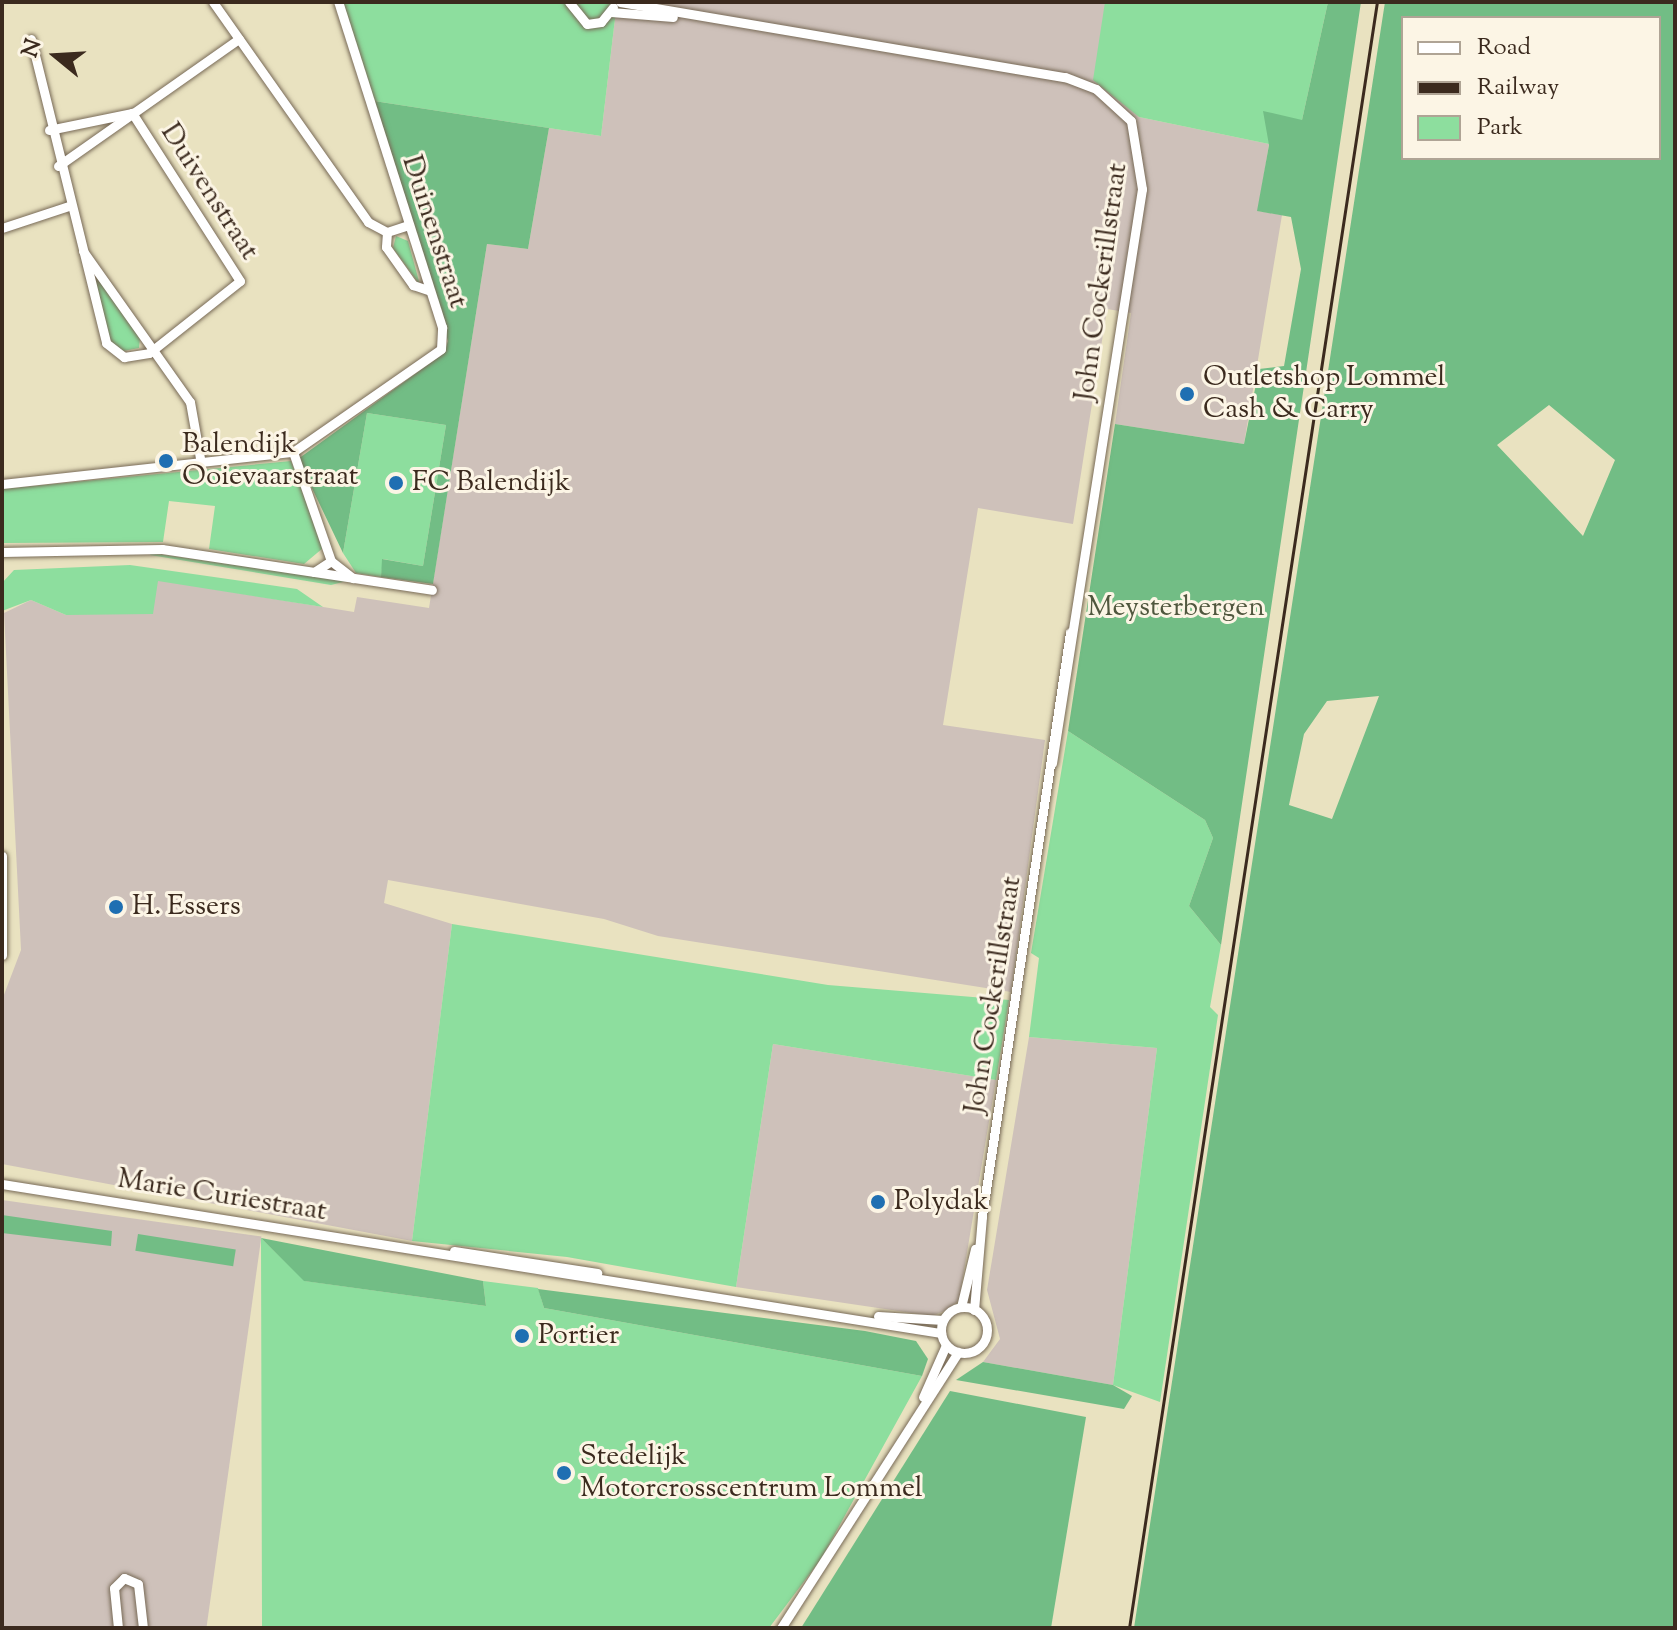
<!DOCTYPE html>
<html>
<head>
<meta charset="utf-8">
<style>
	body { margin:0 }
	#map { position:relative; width:1677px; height:1630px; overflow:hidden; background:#e9e2c0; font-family:"Sorts Mill Goudy",serif }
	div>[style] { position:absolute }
	.industrial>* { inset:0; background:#cec1ba; transform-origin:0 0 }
	.green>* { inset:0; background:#8dde9e }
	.forest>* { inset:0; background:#72bd85; transform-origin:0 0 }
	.roads { filter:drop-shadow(0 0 2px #786a57) drop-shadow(0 0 2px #786a57) }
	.street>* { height:9px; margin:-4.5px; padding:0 4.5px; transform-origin:4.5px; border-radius:4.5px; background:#fff }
	.street>.ring { margin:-4.5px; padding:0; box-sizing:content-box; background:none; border:9px solid #fff; border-radius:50% }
	.rail>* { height:3px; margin:-1.5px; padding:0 1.5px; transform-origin:1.5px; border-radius:1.5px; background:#3b2a1e }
	.dots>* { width:22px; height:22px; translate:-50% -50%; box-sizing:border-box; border:4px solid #fcf5e5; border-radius:50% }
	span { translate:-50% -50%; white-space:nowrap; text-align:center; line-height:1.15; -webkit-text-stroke:6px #fcf5e5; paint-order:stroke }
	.street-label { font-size:28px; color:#3b2a1e }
	.poi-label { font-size:28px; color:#3b2a1e }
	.left { translate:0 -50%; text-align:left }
	.park-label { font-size:28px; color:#50573e }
	.frame { position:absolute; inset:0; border:4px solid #3b2a1e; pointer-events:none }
	.legend { position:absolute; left:1401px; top:16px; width:260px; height:144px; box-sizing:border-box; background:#fcf5e5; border:2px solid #afa495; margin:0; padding:10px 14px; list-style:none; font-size:24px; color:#3b2a1e }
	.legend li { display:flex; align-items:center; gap:16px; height:40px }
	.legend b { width:40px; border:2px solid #afa495 }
	.north { position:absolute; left:16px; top:16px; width:80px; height:80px; -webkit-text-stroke:6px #fcf5e5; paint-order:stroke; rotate:288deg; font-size:22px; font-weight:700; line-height:32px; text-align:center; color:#3b2a1e }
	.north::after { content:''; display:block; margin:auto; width:28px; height:36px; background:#3b2a1e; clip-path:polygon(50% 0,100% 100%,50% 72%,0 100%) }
</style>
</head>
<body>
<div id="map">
	<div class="industrial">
		<i style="clip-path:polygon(617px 2px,1105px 2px,1120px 100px,1139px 117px,1269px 144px,1258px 211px,1282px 215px,1244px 444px,1115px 424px,1131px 313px,1107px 309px,1073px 524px,978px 508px,943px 725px,1045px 740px,1011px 992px,658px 936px,604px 919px,388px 880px,384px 903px,452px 924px,412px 1241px,2px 1164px,2px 1000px,21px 950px,4px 613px,31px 600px,66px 615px,158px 580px,354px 612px,357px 597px,429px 608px,487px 244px,528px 249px,549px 128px,601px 136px)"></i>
		<i style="clip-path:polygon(1029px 1037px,1157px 1048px,1113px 1385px,983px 1362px,1000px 1339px,987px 1290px)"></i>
		<i style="clip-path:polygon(773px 1044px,996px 1080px,959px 1300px,949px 1309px,932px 1316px,736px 1287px)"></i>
		<i style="left:2px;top:1200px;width:262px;height:428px;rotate:8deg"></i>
	</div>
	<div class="green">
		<i style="clip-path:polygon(343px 2px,617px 2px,601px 136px,374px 101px)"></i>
		<i style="clip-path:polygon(1105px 2px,1328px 2px,1302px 120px,1269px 144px,1139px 117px,1093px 80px)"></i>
		<i style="clip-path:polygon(396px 236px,408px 241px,420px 285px,393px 248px)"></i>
		<i style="clip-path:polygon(94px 272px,140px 338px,139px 348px,118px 352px,108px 343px)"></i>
		<i style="clip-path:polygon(367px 413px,446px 425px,423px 566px,383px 559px,381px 577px,356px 573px,343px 553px)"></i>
		<i style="clip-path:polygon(291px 461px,323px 548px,304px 564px,209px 549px,215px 506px,169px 501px,163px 542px,2px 543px,2px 489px)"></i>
		<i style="clip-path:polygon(150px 555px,151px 553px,347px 581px,331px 585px)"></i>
		<i style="clip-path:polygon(130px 565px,297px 589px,323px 607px,158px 581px,153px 614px,66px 615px,31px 600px,2px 611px,2px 583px,14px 570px)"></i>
		<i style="clip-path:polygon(1068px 731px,1205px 820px,1213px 838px,1189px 906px,1221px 945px,1210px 1007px,1218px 1015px,1160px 1402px,1113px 1385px,1157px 1048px,1029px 1037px,1039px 958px,1031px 953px)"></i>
		<i style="clip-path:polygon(452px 924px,828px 985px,1009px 1000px,996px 1080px,773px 1044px,736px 1287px,567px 1257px,412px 1241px)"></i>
		<i style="clip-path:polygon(261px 1238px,305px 1281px,486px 1306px,483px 1281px,538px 1288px,544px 1308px,922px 1376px,821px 1559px,769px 1628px,262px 1628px)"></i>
	</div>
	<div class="forest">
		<i style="clip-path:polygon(1328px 2px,1361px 2px,1221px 945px,1189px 906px,1213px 838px,1205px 820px,1068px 731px,1115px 424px,1244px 444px,1259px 369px,1284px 366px,1301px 269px,1291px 217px,1257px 211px,1269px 145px,1263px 111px,1302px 120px)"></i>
		<i style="clip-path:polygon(evenodd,1385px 2px,1675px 2px,1675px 1628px,1134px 1628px,1385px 2px,1403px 18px,1659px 18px,1659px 158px,1403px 158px,1403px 18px,1385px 2px,1549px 405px,1615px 460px,1583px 536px,1497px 445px,1549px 405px,1385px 2px,1379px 696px,1332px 819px,1289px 805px,1304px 734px,1327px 701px,1379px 696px)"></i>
		<i style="clip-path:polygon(374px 101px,549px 128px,528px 249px,487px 244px,433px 584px,381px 577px,382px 559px,423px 566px,446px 425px,367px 413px,343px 553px,298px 459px,444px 353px,448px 341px)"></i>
		<i style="clip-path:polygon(2px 1215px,112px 1231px,111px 1246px,2px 1233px)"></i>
		<i style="left:138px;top:1234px;width:99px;height:17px;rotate:9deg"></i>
		<i style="clip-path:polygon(261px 1238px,483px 1281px,486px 1306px,304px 1281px)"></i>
		<i style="clip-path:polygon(538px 1289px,865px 1331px,916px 1341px,928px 1359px,922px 1376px,544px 1308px)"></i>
		<i style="clip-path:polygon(983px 1362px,1113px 1385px,1132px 1396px,1124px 1409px,956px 1380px)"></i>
		<i style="clip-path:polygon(950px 1391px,1086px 1417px,1051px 1628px,801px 1628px)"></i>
	</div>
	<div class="roads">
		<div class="street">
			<i style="left:213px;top:2px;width:269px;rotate:54.8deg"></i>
			<i style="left:368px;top:222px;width:21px;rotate:28deg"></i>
			<i style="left:387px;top:232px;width:23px;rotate:-18deg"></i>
			<i style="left:569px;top:2px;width:28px;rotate:51deg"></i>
			<i style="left:587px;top:24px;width:14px;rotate:-8deg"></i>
			<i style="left:601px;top:22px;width:19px;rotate:-51deg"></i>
			<i style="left:620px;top:2px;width:451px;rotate:9.6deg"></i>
			<i style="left:1065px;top:77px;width:33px;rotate:21deg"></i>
			<i style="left:1096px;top:89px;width:47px;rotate:42.4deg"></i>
			<i style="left:1131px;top:121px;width:69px;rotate:80.8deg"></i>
			<i style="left:1142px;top:189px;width:581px;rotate:98.91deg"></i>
			<i style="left:611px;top:12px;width:62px;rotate:4.6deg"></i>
			<i style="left:31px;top:39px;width:313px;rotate:76.1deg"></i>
			<i style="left:106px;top:343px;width:23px;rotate:38deg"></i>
			<i style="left:124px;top:357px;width:25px;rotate:-9deg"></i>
			<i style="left:149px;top:353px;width:116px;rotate:-38.4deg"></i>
			<i style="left:240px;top:281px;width:200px;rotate:-122.7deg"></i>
			<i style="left:49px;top:130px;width:85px;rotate:-11.6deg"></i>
			<i style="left:58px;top:166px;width:221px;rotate:-35.1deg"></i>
			<i style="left:2px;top:228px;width:71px;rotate:-18.2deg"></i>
			<i style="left:387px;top:232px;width:15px;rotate:94deg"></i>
			<i style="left:386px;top:247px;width:47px;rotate:54.6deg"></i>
			<i style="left:413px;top:285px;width:18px;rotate:19deg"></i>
			<i style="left:83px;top:251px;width:185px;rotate:54.7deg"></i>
			<i style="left:190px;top:402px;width:63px;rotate:79.9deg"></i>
			<i style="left:293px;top:452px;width:115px;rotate:70.8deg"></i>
			<i style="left:2px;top:484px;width:293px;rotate:-6.3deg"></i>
			<i style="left:293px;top:452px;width:180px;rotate:-34.8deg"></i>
			<i style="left:441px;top:349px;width:22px;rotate:-87deg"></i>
			<i style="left:442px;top:327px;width:341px;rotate:-107.7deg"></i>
			<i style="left:2px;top:552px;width:160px;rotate:-1.1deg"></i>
			<i style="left:162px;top:549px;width:273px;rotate:8.6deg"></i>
			<i style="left:314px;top:572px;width:20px;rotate:-33deg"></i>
			<i style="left:331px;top:561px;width:28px;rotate:38deg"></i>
			<i style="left:2px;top:856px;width:99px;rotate:90deg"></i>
			<i style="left:2px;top:1184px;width:951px;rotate:9.02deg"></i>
			<i style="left:454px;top:1251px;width:145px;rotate:8.7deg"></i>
			<i style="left:961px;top:1307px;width:60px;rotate:-76.4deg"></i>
			<i class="ring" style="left:941px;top:1307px;width:37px;height:37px"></i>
			<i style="left:974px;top:1310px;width:94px;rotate:-85.1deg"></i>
			<i style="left:982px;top:1216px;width:590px;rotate:-81.42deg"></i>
			<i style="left:878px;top:1316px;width:65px;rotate:3.5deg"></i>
			<i style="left:923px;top:1397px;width:57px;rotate:-66.1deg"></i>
			<i style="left:118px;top:1628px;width:40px;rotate:-95.7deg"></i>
			<i style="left:114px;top:1588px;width:14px;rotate:-45deg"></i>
			<i style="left:124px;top:1578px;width:15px;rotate:23deg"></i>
			<i style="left:138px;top:1584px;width:44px;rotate:83.5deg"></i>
			<i style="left:781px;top:1628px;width:328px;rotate:-57.3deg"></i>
		</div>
	</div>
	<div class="rail">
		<i style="left:1129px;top:1628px;width:1645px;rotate:-81.33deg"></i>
	</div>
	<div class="dots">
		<i style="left:1187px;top:394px;background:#1f6fb2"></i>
		<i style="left:166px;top:461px;background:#1f6fb2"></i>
		<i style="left:396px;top:483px;background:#1f6fb2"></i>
		<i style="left:116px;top:907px;background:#1f6fb2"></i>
		<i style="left:878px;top:1202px;background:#1f6fb2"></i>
		<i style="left:522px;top:1336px;background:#1f6fb2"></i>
		<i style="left:564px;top:1473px;background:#1f6fb2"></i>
	</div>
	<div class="street-label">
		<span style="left:209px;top:192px;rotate:57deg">Duivenstraat</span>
		<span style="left:434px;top:232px;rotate:72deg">Duinenstraat</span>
		<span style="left:1102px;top:282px;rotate:-82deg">John Cockerillstraat</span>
		<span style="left:994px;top:995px;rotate:-81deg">John Cockerillstraat</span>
		<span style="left:222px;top:1196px;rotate:9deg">Marie Curiestraat</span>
	</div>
	<div class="poi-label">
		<span class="left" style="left:1203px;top:394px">Outletshop Lommel<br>Cash &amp; Carry</span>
		<span class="left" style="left:182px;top:461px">Balendijk<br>Ooievaarstraat</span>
		<span class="left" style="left:412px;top:483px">FC Balendijk</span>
		<span class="left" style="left:132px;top:907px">H. Essers</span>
		<span class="left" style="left:894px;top:1202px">Polydak</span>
		<span class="left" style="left:538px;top:1336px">Portier</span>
		<span class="left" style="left:580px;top:1473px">Stedelijk<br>Motorcrosscentrum Lommel</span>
	</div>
	<div class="park-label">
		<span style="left:1176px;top:608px">Meysterbergen</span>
	</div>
	<div class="frame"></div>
	<ul class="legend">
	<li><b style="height:10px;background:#fff"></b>Road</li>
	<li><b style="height:10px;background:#3b2a1e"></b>Railway</li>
	<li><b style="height:22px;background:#8dde9e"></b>Park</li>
	</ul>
	<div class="north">N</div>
</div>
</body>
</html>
